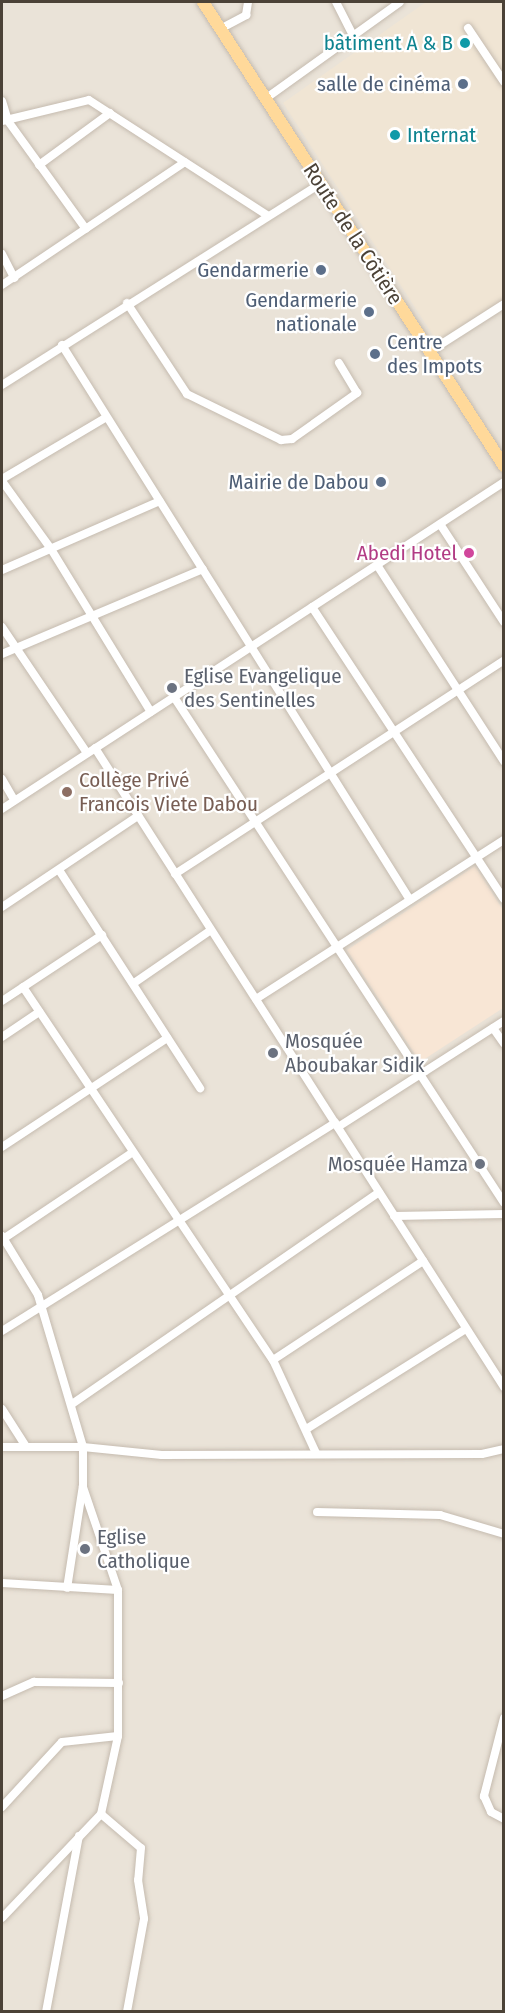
<!DOCTYPE html>
<html>
<head>
<meta charset="utf-8">
<style>
	body { margin:0 }
	#map { position:relative; width:505px; height:2013px; overflow:hidden; background:#f6f1ea; font-family:"Fira Sans Condensed",sans-serif }
	div>[style] { position:absolute }
	.residential>* { inset:0; background:#eae3d8; transform-origin:0 0 }
	.commercial>* { inset:0; background:#f8e6d5 }
	.education>* { inset:0; background:#f0e5d4 }
	.roads { filter:drop-shadow(0 0 2px #c5bbaf) drop-shadow(0 0 2px #c5bbaf) }
	.street>* { height:8px; margin:-4px; padding:0 4px; transform-origin:4px; border-radius:4px; background:#fff }
	.primary>* { height:12px; margin:-6px; padding:0 6px; transform-origin:6px; border-radius:6px; background:#ffd99a }
	.dots>* { width:16px; height:16px; translate:-50% -50%; box-sizing:border-box; border:3px solid #fff; border-radius:50% }
	span { translate:-50% -50%; white-space:nowrap; text-align:center; line-height:1.15; -webkit-text-stroke:4.5px #fff; paint-order:stroke }
	.culture-label { font-size:21px; color:#0d838f }
	.right { translate:-100% -50%; text-align:right }
	.left { translate:0 -50%; text-align:left }
	.service-label { font-size:21px; color:#4e5e75 }
	.street-label { font-size:21px; color:#4b4237 }
	.hotel-label { font-size:21px; color:#b23c85 }
	.worship-label { font-size:21px; color:#5b616d }
	.education-label { font-size:21px; color:#785e54 }
	.frame { position:absolute; inset:0; border:3px solid #4b4237; pointer-events:none }
</style>
</head>
<body>
<div id="map">
	<div class="residential">
		<i style="left:2px;top:2px;width:501px;height:2010px"></i>
	</div>
	<div class="commercial">
		<i style="clip-path:polygon(475px 866px,503px 910px,503px 1008px,420px 1062px,347px 950px)"></i>
	</div>
	<div class="education">
		<i style="clip-path:polygon(426px 2px,503px 2px,503px 300px,438px 343px,283px 103px)"></i>
	</div>
	<div class="roads">
		<div class="street">
			<i style="left:336px;top:2px;width:36px;rotate:63deg"></i>
			<i style="left:468px;top:28px;width:65px;rotate:56.3deg"></i>
			<i style="left:220px;top:29px;width:30px;rotate:-28deg"></i>
			<i style="left:246px;top:15px;width:13px;rotate:-81deg"></i>
			<i style="left:265px;top:99px;width:166px;rotate:-35.7deg"></i>
			<i style="left:2px;top:101px;width:21px;rotate:73deg"></i>
			<i style="left:8px;top:121px;width:133px;rotate:54.2deg"></i>
			<i style="left:2px;top:121px;width:89px;rotate:-13.6deg"></i>
			<i style="left:89px;top:100px;width:212px;rotate:32.9deg"></i>
			<i style="left:39px;top:165px;width:88px;rotate:-36.2deg"></i>
			<i style="left:2px;top:254px;width:27px;rotate:63deg"></i>
			<i style="left:2px;top:285px;width:220px;rotate:-33.9deg"></i>
			<i style="left:127px;top:303px;width:109px;rotate:56.6deg"></i>
			<i style="left:187px;top:394px;width:105px;rotate:26.1deg"></i>
			<i style="left:281px;top:440px;width:11px;rotate:-5deg"></i>
			<i style="left:292px;top:439px;width:80px;rotate:-35.3deg"></i>
			<i style="left:357px;top:393px;width:35px;rotate:-121deg"></i>
			<i style="left:62px;top:345px;width:655px;rotate:57.91deg"></i>
			<i style="left:429px;top:352px;width:89px;rotate:-32.6deg"></i>
			<i style="left:2px;top:385px;width:376px;rotate:-32.3deg"></i>
			<i style="left:2px;top:479px;width:120px;rotate:-30.6deg"></i>
			<i style="left:2px;top:481px;width:84px;rotate:54.2deg"></i>
			<i style="left:51px;top:549px;width:191px;rotate:58.5deg"></i>
			<i style="left:440px;top:524px;width:117px;rotate:56.9deg"></i>
			<i style="left:377px;top:565px;width:234px;rotate:57.1deg"></i>
			<i style="left:2px;top:570px;width:172px;rotate:-23.6deg"></i>
			<i style="left:312px;top:607px;width:349px;rotate:56.7deg"></i>
			<i style="left:2px;top:627px;width:152px;rotate:56deg"></i>
			<i style="left:2px;top:654px;width:218px;rotate:-22.9deg"></i>
			<i style="left:174px;top:697px;width:604px;rotate:56.89deg"></i>
			<i style="left:95px;top:748px;width:759px;rotate:57.38deg"></i>
			<i style="left:2px;top:779px;width:24px;rotate:60deg"></i>
			<i style="left:2px;top:809px;width:599px;rotate:-33.08deg"></i>
			<i style="left:59px;top:870px;width:260px;rotate:57.1deg"></i>
			<i style="left:175px;top:874px;width:392px;rotate:-33deg"></i>
			<i style="left:2px;top:907px;width:164px;rotate:-33.8deg"></i>
			<i style="left:134px;top:983px;width:93px;rotate:-34.5deg"></i>
			<i style="left:23px;top:987px;width:449px;rotate:56.2deg"></i>
			<i style="left:273px;top:1360px;width:102px;rotate:65.2deg"></i>
			<i style="left:256px;top:999px;width:295px;rotate:-32.7deg"></i>
			<i style="left:2px;top:1001px;width:120px;rotate:-33.4deg"></i>
			<i style="left:493px;top:1028px;width:19px;rotate:55deg"></i>
			<i style="left:2px;top:1037px;width:45px;rotate:-34deg"></i>
			<i style="left:338px;top:1127px;width:197px;rotate:-32.6deg"></i>
			<i style="left:2px;top:1147px;width:198px;rotate:-33.4deg"></i>
			<i style="left:394px;top:1216px;width:110px;rotate:-1deg"></i>
			<i style="left:2px;top:1236px;width:69px;rotate:58.6deg"></i>
			<i style="left:38px;top:1295px;width:159px;rotate:73.5deg"></i>
			<i style="left:83px;top:1447px;width:38px;rotate:90deg"></i>
			<i style="left:83px;top:1485px;width:104px;rotate:98.8deg"></i>
			<i style="left:3px;top:1239px;width:156px;rotate:-33.8deg"></i>
			<i style="left:2px;top:1331px;width:393px;rotate:-32deg"></i>
			<i style="left:273px;top:1360px;width:180px;rotate:-33.4deg"></i>
			<i style="left:72px;top:1404px;width:373px;rotate:-34.6deg"></i>
			<i style="left:2px;top:1409px;width:43px;rotate:57.4deg"></i>
			<i style="left:308px;top:1428px;width:186px;rotate:-32.1deg"></i>
			<i style="left:2px;top:1447px;width:81px"></i>
			<i style="left:83px;top:1447px;width:79px;rotate:5.8deg"></i>
			<i style="left:162px;top:1455px;width:320px;rotate:-0.2deg"></i>
			<i style="left:482px;top:1454px;width:23px;rotate:-13deg"></i>
			<i style="left:317px;top:1512px;width:123px;rotate:1.4deg"></i>
			<i style="left:440px;top:1515px;width:67px;rotate:16.5deg"></i>
			<i style="left:2px;top:1583px;width:116px;rotate:3.5deg"></i>
			<i style="left:118px;top:1590px;width:109px;rotate:-108.8deg"></i>
			<i style="left:2px;top:1696px;width:35px;rotate:-24deg"></i>
			<i style="left:34px;top:1682px;width:85px;rotate:0.7deg"></i>
			<i style="left:504px;top:1718px;width:81px;rotate:104.4deg"></i>
			<i style="left:484px;top:1796px;width:17px;rotate:66deg"></i>
			<i style="left:491px;top:1812px;width:15px;rotate:28deg"></i>
			<i style="left:2px;top:1807px;width:88px;rotate:-47.3deg"></i>
			<i style="left:62px;top:1742px;width:56px;rotate:-6.1deg"></i>
			<i style="left:101px;top:1814px;width:52px;rotate:40.4deg"></i>
			<i style="left:141px;top:1848px;width:32px;rotate:95deg"></i>
			<i style="left:138px;top:1880px;width:39px;rotate:81deg"></i>
			<i style="left:144px;top:1919px;width:95px;rotate:100.4deg"></i>
			<i style="left:2px;top:1918px;width:144px;rotate:-46.4deg"></i>
			<i style="left:101px;top:1814px;width:80px;rotate:-77.7deg"></i>
			<i style="left:118px;top:1736px;width:146px;rotate:-90deg"></i>
			<i style="left:46px;top:2012px;width:179px;rotate:-79.4deg"></i>
		</div>
		<div class="primary">
			<i style="left:203px;top:2px;width:553px;rotate:57.03deg"></i>
		</div>
	</div>
	<div class="dots">
		<i style="left:465px;top:43px;background:#0f9aa8"></i>
		<i style="left:463px;top:84px;background:#5c6f8a"></i>
		<i style="left:395px;top:135px;background:#0f9aa8"></i>
		<i style="left:321px;top:270px;background:#5c6f8a"></i>
		<i style="left:369px;top:312px;background:#5c6f8a"></i>
		<i style="left:375px;top:354px;background:#5c6f8a"></i>
		<i style="left:381px;top:482px;background:#5c6f8a"></i>
		<i style="left:469px;top:553px;background:#d1479c"></i>
		<i style="left:172px;top:688px;background:#6b7280"></i>
		<i style="left:67px;top:792px;background:#8d6e63"></i>
		<i style="left:273px;top:1053px;background:#6b7280"></i>
		<i style="left:480px;top:1164px;background:#6b7280"></i>
		<i style="left:85px;top:1549px;background:#6b7280"></i>
	</div>
	<div class="culture-label">
		<span class="right" style="left:453px;top:43px">bâtiment A &amp; B</span>
		<span class="left" style="left:407px;top:135px">Internat</span>
	</div>
	<div class="service-label">
		<span class="right" style="left:451px;top:84px">salle de cinéma</span>
		<span class="right" style="left:309px;top:270px">Gendarmerie</span>
		<span class="right" style="left:357px;top:312px">Gendarmerie<br>nationale</span>
		<span class="left" style="left:387px;top:354px">Centre<br>des Impots</span>
		<span class="right" style="left:369px;top:482px">Mairie de Dabou</span>
	</div>
	<div class="street-label">
		<span style="left:353px;top:234px;rotate:57deg">Route de la Côtière</span>
	</div>
	<div class="hotel-label">
		<span class="right" style="left:457px;top:553px">Abedi Hotel</span>
	</div>
	<div class="worship-label">
		<span class="left" style="left:184px;top:688px">Eglise Evangelique<br>des Sentinelles</span>
		<span class="left" style="left:285px;top:1053px">Mosquée<br>Aboubakar Sidik</span>
		<span class="right" style="left:468px;top:1164px">Mosquée Hamza</span>
		<span class="left" style="left:97px;top:1549px">Eglise<br>Catholique</span>
	</div>
	<div class="education-label">
		<span class="left" style="left:79px;top:792px">Collège Privé<br>Francois Viete Dabou</span>
	</div>
	<div class="frame"></div>
</div>
</body>
</html>
